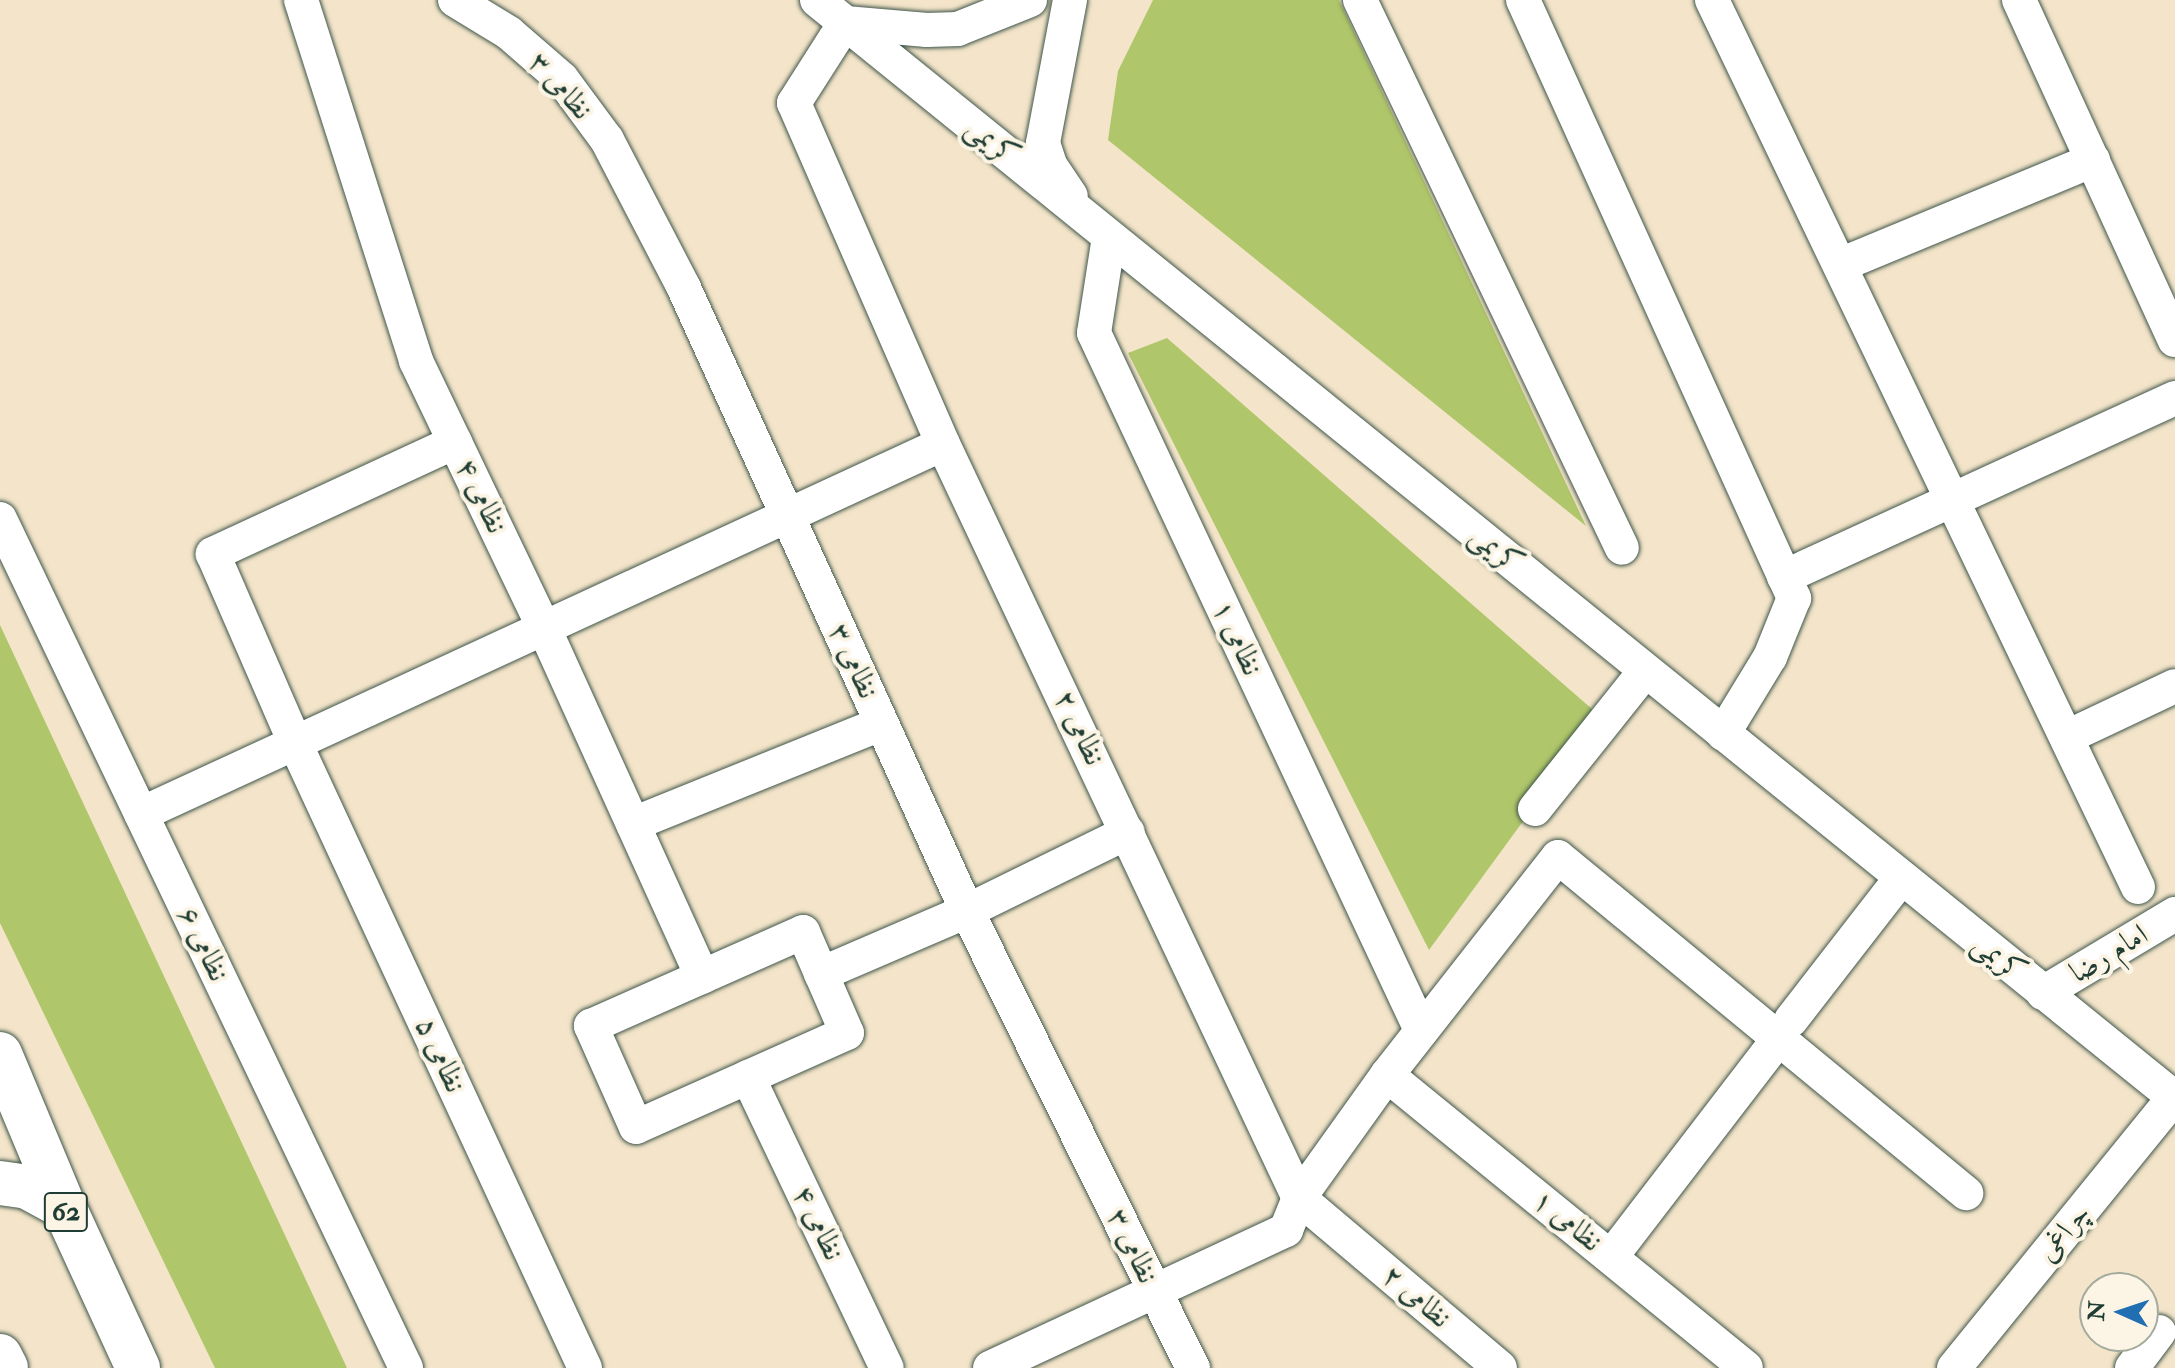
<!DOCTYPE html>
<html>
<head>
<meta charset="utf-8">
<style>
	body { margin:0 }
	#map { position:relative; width:2175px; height:1368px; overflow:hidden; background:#f4e5ca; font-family:"IM FELL Double Pica",Amiri,serif }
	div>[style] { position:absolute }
	.green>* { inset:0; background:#b0c66a }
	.roads { filter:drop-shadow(0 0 2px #3f564a) drop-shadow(0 0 2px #3f564a) }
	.minor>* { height:34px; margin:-17px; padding:0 17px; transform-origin:17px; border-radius:17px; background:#fff }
	.highway>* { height:44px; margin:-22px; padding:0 22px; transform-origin:22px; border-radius:22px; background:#fff }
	span { translate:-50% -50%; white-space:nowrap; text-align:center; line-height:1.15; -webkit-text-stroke:8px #fcf5e5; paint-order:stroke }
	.shield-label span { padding:2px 6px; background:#fcf5e5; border:2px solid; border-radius:6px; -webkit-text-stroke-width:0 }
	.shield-label { font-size:28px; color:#1f3d34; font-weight:700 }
	.street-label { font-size:30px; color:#1f3d34 }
	.north { position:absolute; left:2079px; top:1272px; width:80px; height:80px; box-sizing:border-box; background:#fcf5e5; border:2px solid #a4ab9e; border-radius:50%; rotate:273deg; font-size:22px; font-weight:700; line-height:32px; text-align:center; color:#1f3d34 }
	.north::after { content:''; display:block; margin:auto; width:28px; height:36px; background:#1f6fb2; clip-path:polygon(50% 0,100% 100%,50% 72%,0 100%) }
</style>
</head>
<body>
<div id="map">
	<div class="green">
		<i style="clip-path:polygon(1153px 0,1339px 0,1586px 526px,1108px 140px,1118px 71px)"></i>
		<i style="clip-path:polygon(1167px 338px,1600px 716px,1429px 950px,1128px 353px)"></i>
		<i style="clip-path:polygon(0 625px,347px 1368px,215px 1368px,0 923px)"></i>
	</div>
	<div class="roads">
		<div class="minor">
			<i style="left:301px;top:0;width:379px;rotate:72.3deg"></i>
			<i style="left:416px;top:361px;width:296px;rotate:64.4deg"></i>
			<i style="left:544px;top:628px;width:383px;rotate:65.6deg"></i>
			<i style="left:455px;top:0;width:63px;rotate:31.4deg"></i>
			<i style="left:509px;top:33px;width:70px;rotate:41deg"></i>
			<i style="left:562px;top:79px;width:76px;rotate:53.6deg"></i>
			<i style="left:607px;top:140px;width:165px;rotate:62.5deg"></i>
			<i style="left:683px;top:286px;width:686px;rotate:65.56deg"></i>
			<i style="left:967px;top:911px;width:510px;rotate:63.69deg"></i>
			<i style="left:817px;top:0;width:1746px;rotate:38.96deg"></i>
			<i style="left:1030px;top:0;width:78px;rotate:158.1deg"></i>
			<i style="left:958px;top:29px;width:31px;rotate:178deg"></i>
			<i style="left:927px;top:30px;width:82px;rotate:-175.1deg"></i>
			<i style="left:845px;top:23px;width:95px;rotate:122.5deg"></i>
			<i style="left:794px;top:103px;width:372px;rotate:66.4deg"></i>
			<i style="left:943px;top:444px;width:834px;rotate:64.73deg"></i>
			<i style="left:1299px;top:1198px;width:263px;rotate:40.2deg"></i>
			<i style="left:1070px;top:0;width:146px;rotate:100.7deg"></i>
			<i style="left:1043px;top:143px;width:23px;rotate:72deg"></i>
			<i style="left:1050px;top:165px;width:37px;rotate:56deg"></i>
			<i style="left:1360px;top:0;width:607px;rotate:64.45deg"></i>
			<i style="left:1523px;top:0;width:657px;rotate:65.62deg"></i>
			<i style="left:1794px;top:598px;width:64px;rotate:112.1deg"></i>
			<i style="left:1770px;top:657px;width:90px;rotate:121.4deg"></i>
			<i style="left:1712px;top:0;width:984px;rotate:64.35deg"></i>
			<i style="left:2019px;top:0;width:374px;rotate:65.4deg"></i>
			<i style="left:1109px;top:237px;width:97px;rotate:98.9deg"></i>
			<i style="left:1094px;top:333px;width:770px;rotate:64.87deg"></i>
			<i style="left:1840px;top:265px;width:274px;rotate:-22.5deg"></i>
			<i style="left:455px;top:442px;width:267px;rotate:155.2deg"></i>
			<i style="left:213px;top:554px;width:206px;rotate:66.5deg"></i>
			<i style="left:295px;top:743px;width:689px;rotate:65.11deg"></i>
			<i style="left:0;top:519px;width:941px;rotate:64.44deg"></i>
			<i style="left:1784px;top:577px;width:430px;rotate:-24.6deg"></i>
			<i style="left:2067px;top:737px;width:119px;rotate:-25.3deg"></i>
			<i style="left:1535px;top:809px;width:176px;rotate:-51.4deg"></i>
			<i style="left:141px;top:814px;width:883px;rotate:-24.77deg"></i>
			<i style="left:633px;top:824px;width:267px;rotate:-22deg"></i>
			<i style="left:803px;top:932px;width:110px;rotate:66.5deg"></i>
			<i style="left:847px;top:1033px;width:231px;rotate:156deg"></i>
			<i style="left:636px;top:1127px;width:111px;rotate:-114deg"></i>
			<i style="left:591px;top:1026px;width:232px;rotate:-23.9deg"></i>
			<i style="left:821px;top:974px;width:159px;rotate:-23.3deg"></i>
			<i style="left:967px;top:911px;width:179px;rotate:-26.1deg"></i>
			<i style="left:2043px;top:993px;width:154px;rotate:-30.9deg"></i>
			<i style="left:1791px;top:1020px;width:180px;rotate:-52.2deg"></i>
			<i style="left:1387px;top:1075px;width:463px;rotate:39.2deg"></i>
			<i style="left:748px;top:1077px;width:322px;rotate:64.5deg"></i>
			<i style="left:1611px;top:1257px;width:277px;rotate:-52.5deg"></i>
			<i style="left:990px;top:1368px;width:327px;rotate:-25deg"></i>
			<i style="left:1286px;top:1230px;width:35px;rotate:-68deg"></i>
			<i style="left:1299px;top:1198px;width:151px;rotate:-54.4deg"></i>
			<i style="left:1387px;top:1075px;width:277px;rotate:-51.9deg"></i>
			<i style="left:1558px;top:857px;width:529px;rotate:39.47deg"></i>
			<i style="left:1954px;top:1368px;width:349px;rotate:-50.9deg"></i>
			<i style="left:2132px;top:1368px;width:45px;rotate:-53.1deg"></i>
		</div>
		<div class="highway">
			<i style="left:0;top:1054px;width:166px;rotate:67.3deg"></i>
			<i style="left:64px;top:1207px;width:177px;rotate:65.3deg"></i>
			<i style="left:0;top:1183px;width:27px;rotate:8deg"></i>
			<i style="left:27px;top:1187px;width:42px;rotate:28.4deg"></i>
			<i style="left:0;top:1356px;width:13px;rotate:63deg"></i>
		</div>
	</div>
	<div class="shield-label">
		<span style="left:66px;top:1212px">62</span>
	</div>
	<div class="street-label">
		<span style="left:560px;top:86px;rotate:48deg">نظامی ۳</span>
		<span style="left:992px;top:142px;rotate:39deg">کریمی</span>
		<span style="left:481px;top:496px;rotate:64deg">نظامی ۴</span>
		<span style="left:1496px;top:550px;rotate:39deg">کریمی</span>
		<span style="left:1237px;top:638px;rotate:65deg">نظامی ۱</span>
		<span style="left:853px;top:661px;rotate:65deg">نظامی ۳</span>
		<span style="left:1079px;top:728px;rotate:64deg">نظامی ۲</span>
		<span style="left:203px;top:944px;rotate:64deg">نظامی ۶</span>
		<span style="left:2109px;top:954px;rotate:-31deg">امام رضا</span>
		<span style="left:1999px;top:958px;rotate:39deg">کریمی</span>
		<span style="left:440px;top:1055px;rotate:65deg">نظامی ۵</span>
		<span style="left:1567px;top:1221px;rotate:39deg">نظامی ۱</span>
		<span style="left:818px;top:1223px;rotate:64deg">نظامی ۴</span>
		<span style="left:2064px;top:1233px;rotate:-51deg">چراغی</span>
		<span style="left:1132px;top:1246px;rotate:64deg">نظامی ۳</span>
		<span style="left:1416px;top:1297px;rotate:40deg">نظامی ۲</span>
	</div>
	<div class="north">N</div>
</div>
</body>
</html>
